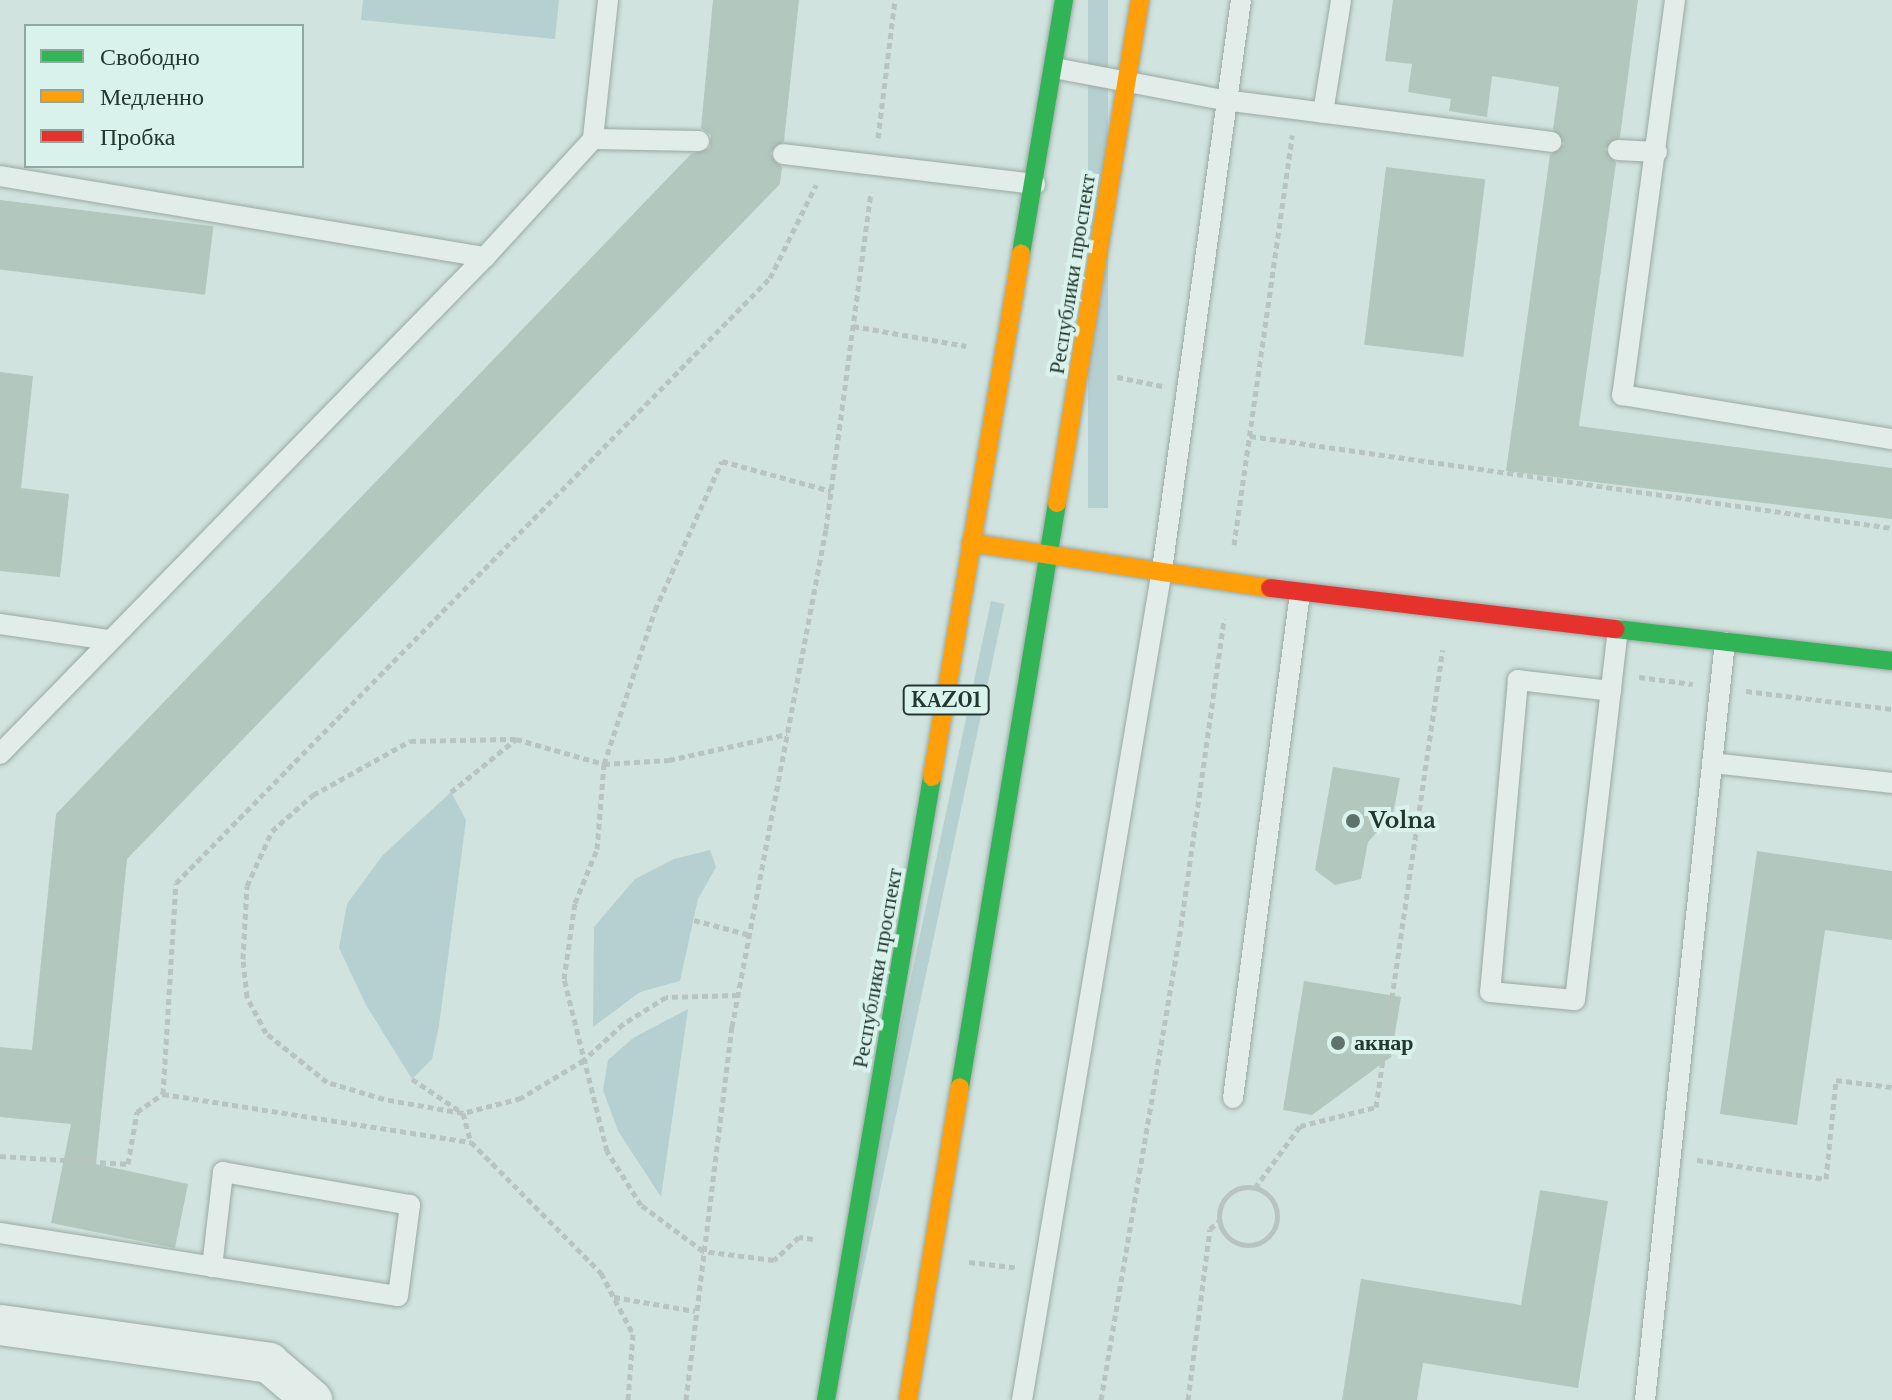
<!DOCTYPE html>
<html>
<head>
<meta charset="utf-8">
<style>
	body { margin:0 }
	#map { position:relative; width:1892px; height:1400px; overflow:hidden; background:#d1e3de; font-family:"Libre Baskerville",serif }
	div>[style] { position:absolute }
	.green>* { inset:0; background:#b6d0d1; transform-origin:0 0 }
	.building>* { inset:0; background:#b2c7be; transform-origin:0 0 }
	.path>* { height:5px; margin-top:-2.5px; transform-origin:0; background:repeating-linear-gradient(90deg,#b8c4c0 0 6px,transparent 0 10px) }
	.path>.ring { margin:-2.5px; padding:0; box-sizing:content-box; background:none; border:5px solid #b8c4c0; border-radius:50% }
	.roads { filter:drop-shadow(0 0 2px #99a9a3) drop-shadow(0 0 2px #99a9a3) }
	.lane>* { height:20px; margin:-10px; padding:0 10px; transform-origin:10px; border-radius:10px; background:#e2ece9 }
	.street>* { height:40px; margin:-20px; padding:0 20px; transform-origin:20px; border-radius:20px; background:#e2ece9 }
	.fast>* { height:18px; margin:-9px; padding:0 9px; transform-origin:9px; border-radius:9px; background:#30b455 }
	.slow>* { height:18px; margin:-9px; padding:0 9px; transform-origin:9px; border-radius:9px; background:#ff9f0a }
	.jam>* { height:18px; margin:-9px; padding:0 9px; transform-origin:9px; border-radius:9px; background:#e5322d }
	.dots>* { width:22px; height:22px; translate:-50% -50%; box-sizing:border-box; border:4px solid #d9f2ec; border-radius:50% }
	span { translate:-50% -50%; white-space:nowrap; text-align:center; line-height:1.15; -webkit-text-stroke:8px #d9f2ec; paint-order:stroke }
	.shield-label span { padding:2px 6px; background:#d9f2ec; border:2px solid; border-radius:6px; -webkit-text-stroke-width:0 }
	.shield-label { font-size:20px; color:#22372d; font-weight:700 }
	.street-label { font-size:22px; color:#22372d }
	.poi-label { font-size:22px; color:#22372d; font-weight:700 }
	.left { translate:0 -50%; text-align:left }
	.legend { position:absolute; left:24px; top:24px; width:280px; height:144px; box-sizing:border-box; background:#d9f2ec; border:2px solid #90a7a0; margin:0; padding:10px 14px; list-style:none; font-size:24px; color:#22372d }
	.legend li { display:flex; align-items:center; gap:16px; height:40px }
	.legend b { width:40px; border:2px solid #90a7a0 }
</style>
</head>
<body>
<div id="map">
	<div class="green">
		<i style="clip-path:polygon(363px 0,559px 0,555px 39px,361px 20px)"></i>
		<i style="left:1088px;top:0;width:20px;height:508px"></i>
		<i style="left:991px;top:601px;width:14px;height:810px;rotate:12deg"></i>
		<i style="clip-path:polygon(451px 792px,466px 820px,439px 1026px,432px 1059px,412px 1079px,366px 1005px,339px 948px,347px 904px,383px 855px)"></i>
		<i style="clip-path:polygon(710px 850px,716px 867px,698px 899px,680px 981px,640px 992px,593px 1027px,594px 927px,635px 879px,674px 859px)"></i>
		<i style="clip-path:polygon(688px 1009px,661px 1197px,618px 1131px,603px 1090px,608px 1060px,633px 1038px)"></i>
	</div>
	<div class="building">
		<i style="clip-path:polygon(713px 0,799px 0,784px 141px,770px 153px,782px 167px,780px 184px,127px 859px,96px 1164px,188px 1184px,175px 1248px,51px 1223px,71px 1124px,0 1117px,0 1047px,32px 1050px,56px 814px,691px 154px,710px 148px,711px 135px,701px 128px)"></i>
		<i style="clip-path:polygon(1393px 0,1638px 0,1620px 137px,1605px 149px,1616px 163px,1579px 426px,1892px 468px,1892px 519px,1506px 471px,1550px 155px,1564px 144px,1553px 129px,1559px 87px,1492px 76px,1487px 117px,1449px 111px,1451px 99px,1408px 92px,1412px 64px,1385px 61px)"></i>
		<i style="left:1386px;top:167px;width:100px;height:179px;rotate:7deg"></i>
		<i style="left:0;top:200px;width:215px;height:69px;rotate:7deg"></i>
		<i style="clip-path:polygon(0 372px,33px 376px,21px 488px,69px 494px,60px 577px,0 571px)"></i>
		<i style="clip-path:polygon(1333px 767px,1400px 778px,1393px 814px,1368px 842px,1361px 879px,1335px 885px,1315px 870px)"></i>
		<i style="clip-path:polygon(1757px 851px,1892px 871px,1892px 940px,1825px 930px,1797px 1125px,1720px 1114px)"></i>
		<i style="clip-path:polygon(1304px 981px,1401px 997px,1391px 1057px,1312px 1115px,1283px 1110px)"></i>
		<i style="clip-path:polygon(1540px 1190px,1608px 1201px,1578px 1388px,1423px 1363px,1417px 1400px,1342px 1400px,1361px 1279px,1521px 1305px)"></i>
	</div>
	<div class="path">
		<i style="left:878px;top:138px;width:139px;rotate:-83deg"></i>
		<i style="left:853px;top:326px;width:115px;rotate:10deg"></i>
		<i style="left:1117px;top:377px;width:46px;rotate:11.3deg"></i>
		<i style="left:1250px;top:436px;width:649px;rotate:8.16deg"></i>
		<i style="left:1234px;top:545px;width:414px;rotate:-81.9deg"></i>
		<i style="left:1639px;top:677px;width:54px;rotate:7.4deg"></i>
		<i style="left:1746px;top:691px;width:147px;rotate:7deg"></i>
		<i style="left:451px;top:792px;width:82px;rotate:-39.1deg"></i>
		<i style="left:694px;top:920px;width:58px;rotate:15deg"></i>
		<i style="left:738px;top:995px;width:72px;rotate:178.4deg"></i>
		<i style="left:666px;top:997px;width:51px;rotate:147.9deg"></i>
		<i style="left:623px;top:1024px;width:53px;rotate:137.3deg"></i>
		<i style="left:584px;top:1060px;width:74px;rotate:148.9deg"></i>
		<i style="left:521px;top:1098px;width:60px;rotate:165.5deg"></i>
		<i style="left:463px;top:1113px;width:80px;rotate:-170deg"></i>
		<i style="left:384px;top:1099px;width:59px;rotate:-163.4deg"></i>
		<i style="left:327px;top:1082px;width:78px;rotate:-141.2deg"></i>
		<i style="left:266px;top:1033px;width:41px;rotate:-117.8deg"></i>
		<i style="left:247px;top:997px;width:38px;rotate:-96deg"></i>
		<i style="left:243px;top:959px;width:73px;rotate:-86.9deg"></i>
		<i style="left:247px;top:886px;width:60px;rotate:-65.6deg"></i>
		<i style="left:272px;top:831px;width:55px;rotate:-41.3deg"></i>
		<i style="left:313px;top:795px;width:111px;rotate:-29.1deg"></i>
		<i style="left:410px;top:741px;width:106px;rotate:-1.1deg"></i>
		<i style="left:516px;top:739px;width:91px;rotate:15.9deg"></i>
		<i style="left:604px;top:764px;width:65px;rotate:-3.5deg"></i>
		<i style="left:669px;top:760px;width:121px;rotate:-12.4deg"></i>
		<i style="left:412px;top:1079px;width:61px;rotate:33.7deg"></i>
		<i style="left:463px;top:1113px;width:30px;rotate:75deg"></i>
		<i style="left:471px;top:1142px;width:185px;rotate:45.2deg"></i>
		<i style="left:601px;top:1273px;width:69px;rotate:62.3deg"></i>
		<i style="left:633px;top:1334px;width:66px;rotate:94.3deg"></i>
		<i style="left:163px;top:1094px;width:211px;rotate:-86.5deg"></i>
		<i style="left:176px;top:883px;width:848px;rotate:-45.53deg"></i>
		<i style="left:770px;top:278px;width:104px;rotate:-63.7deg"></i>
		<i style="left:0;top:1156px;width:128px;rotate:3.6deg"></i>
		<i style="left:128px;top:1164px;width:53px;rotate:-80.2deg"></i>
		<i style="left:137px;top:1112px;width:32px;rotate:-35deg"></i>
		<i style="left:163px;top:1094px;width:312px;rotate:8.9deg"></i>
		<i style="left:1697px;top:1160px;width:130px;rotate:8.4deg"></i>
		<i style="left:1826px;top:1179px;width:100px;rotate:-84.2deg"></i>
		<i style="left:1836px;top:1080px;width:56px;rotate:7.1deg"></i>
		<i class="ring" style="left:1219px;top:1187px;width:53px;height:53px"></i>
		<i style="left:1255px;top:1188px;width:77px;rotate:-54deg"></i>
		<i style="left:1300px;top:1126px;width:78px;rotate:-14deg"></i>
		<i style="left:1376px;top:1107px;width:462px;rotate:-81.7deg"></i>
		<i style="left:813px;top:1239px;width:14px;rotate:-172deg"></i>
		<i style="left:799px;top:1237px;width:34px;rotate:137deg"></i>
		<i style="left:774px;top:1260px;width:72px;rotate:-172.8deg"></i>
		<i style="left:703px;top:1251px;width:77px;rotate:-143.4deg"></i>
		<i style="left:641px;top:1205px;width:64px;rotate:-122.2deg"></i>
		<i style="left:607px;top:1151px;width:177px;rotate:-104deg"></i>
		<i style="left:564px;top:979px;width:77px;rotate:-81.8deg"></i>
		<i style="left:575px;top:903px;width:58px;rotate:-67.8deg"></i>
		<i style="left:597px;top:849px;width:85px;rotate:-85.3deg"></i>
		<i style="left:604px;top:764px;width:162px;rotate:-71.7deg"></i>
		<i style="left:655px;top:610px;width:163px;rotate:-65.8deg"></i>
		<i style="left:722px;top:461px;width:113px;rotate:15.4deg"></i>
		<i style="left:969px;top:1262px;width:50px;rotate:6.8deg"></i>
		<i style="left:614px;top:1297px;width:82px;rotate:9.8deg"></i>
		<i style="left:686px;top:1400px;width:376px;rotate:-83deg"></i>
		<i style="left:732px;top:1027px;width:507px;rotate:-79.31deg"></i>
		<i style="left:826px;top:529px;width:340px;rotate:-82.4deg"></i>
		<i style="left:1101px;top:1400px;width:481px;rotate:-80.4deg"></i>
		<i style="left:1181px;top:926px;width:310px;rotate:-82deg"></i>
		<i style="left:1188px;top:1400px;width:172px;rotate:-82.7deg"></i>
		<i style="left:1210px;top:1229px;width:12px;rotate:-42deg"></i>
	</div>
	<div class="roads">
		<div class="lane">
			<i style="left:608px;top:0;width:140px;rotate:96.2deg"></i>
			<i style="left:593px;top:139px;width:106px;rotate:1.1deg"></i>
			<i style="left:1675px;top:0;width:399px;rotate:97.6deg"></i>
			<i style="left:1622px;top:395px;width:274px;rotate:9.3deg"></i>
			<i style="left:1054px;top:68px;width:173px;rotate:10.7deg"></i>
			<i style="left:1224px;top:100px;width:330px;rotate:7.3deg"></i>
			<i style="left:1323px;top:113px;width:114px;rotate:-80.9deg"></i>
			<i style="left:1618px;top:150px;width:39px;rotate:3deg"></i>
			<i style="left:783px;top:154px;width:254px;rotate:6.8deg"></i>
			<i style="left:0;top:176px;width:492px;rotate:9.5deg"></i>
			<i style="left:0;top:624px;width:109px;rotate:8.4deg"></i>
			<i style="left:1611px;top:691px;width:94px;rotate:-173.3deg"></i>
			<i style="left:1518px;top:680px;width:313px;rotate:95.1deg"></i>
			<i style="left:1490px;top:992px;width:85px;rotate:5.4deg"></i>
			<i style="left:1575px;top:1000px;width:373px;rotate:-83.4deg"></i>
			<i style="left:0;top:754px;width:694px;rotate:-45.7deg"></i>
			<i style="left:485px;top:257px;width:160px;rotate:-47.5deg"></i>
			<i style="left:1712px;top:763px;width:181px;rotate:6.3deg"></i>
			<i style="left:1233px;top:1098px;width:509px;rotate:-82.44deg"></i>
			<i style="left:0;top:1233px;width:403px;rotate:9deg"></i>
			<i style="left:398px;top:1296px;width:92px;rotate:-82.5deg"></i>
			<i style="left:410px;top:1205px;width:190px;rotate:-170deg"></i>
			<i style="left:223px;top:1172px;width:96px;rotate:96.6deg"></i>
			<i style="left:1022px;top:1400px;width:842px;rotate:-80.43deg"></i>
			<i style="left:1162px;top:570px;width:575px;rotate:-82.11deg"></i>
			<i style="left:1645px;top:1400px;width:762px;rotate:-83.98deg"></i>
		</div>
		<div class="street">
			<i style="left:0;top:1325px;width:272px;rotate:8deg"></i>
			<i style="left:269px;top:1363px;width:57px;rotate:40.7deg"></i>
		</div>
		<div class="fast">
			<i style="left:1021px;top:254px;width:258px;rotate:-80.4deg"></i>
			<i style="left:1616px;top:629px;width:278px;rotate:6.6deg"></i>
			<i style="left:960px;top:1087px;width:592px;rotate:-80.57deg"></i>
			<i style="left:826px;top:1400px;width:632px;rotate:-80.34deg"></i>
		</div>
		<div class="slow">
			<i style="left:1057px;top:503px;width:510px;rotate:-80.63deg"></i>
			<i style="left:971px;top:543px;width:302px;rotate:8.6deg"></i>
			<i style="left:932px;top:777px;width:531px;rotate:-80.34deg"></i>
			<i style="left:908px;top:1400px;width:317px;rotate:-80.6deg"></i>
		</div>
		<div class="jam">
			<i style="left:1270px;top:588px;width:348px;rotate:6.8deg"></i>
		</div>
	</div>
	<div class="dots">
		<i style="left:1353px;top:821px;background:#5f736b"></i>
		<i style="left:1338px;top:1043px;background:#5f736b"></i>
	</div>
	<div class="shield-label">
		<span style="left:946px;top:700px">KАZ01</span>
	</div>
	<div class="street-label">
		<span style="left:1072px;top:274px;rotate:-81deg">Республики проспект</span>
		<span style="left:877px;top:968px;rotate:-80deg">Республики проспект</span>
	</div>
	<div class="poi-label">
		<span class="left" style="left:1369px;top:821px">Volna</span>
		<span class="left" style="left:1354px;top:1043px">акнар</span>
	</div>
	<ul class="legend">
	<li><b style="height:10px;background:#30b455"></b>Свободно</li>
	<li><b style="height:10px;background:#ff9f0a"></b>Медленно</li>
	<li><b style="height:10px;background:#e5322d"></b>Пробка</li>
	</ul>
</div>
</body>
</html>
